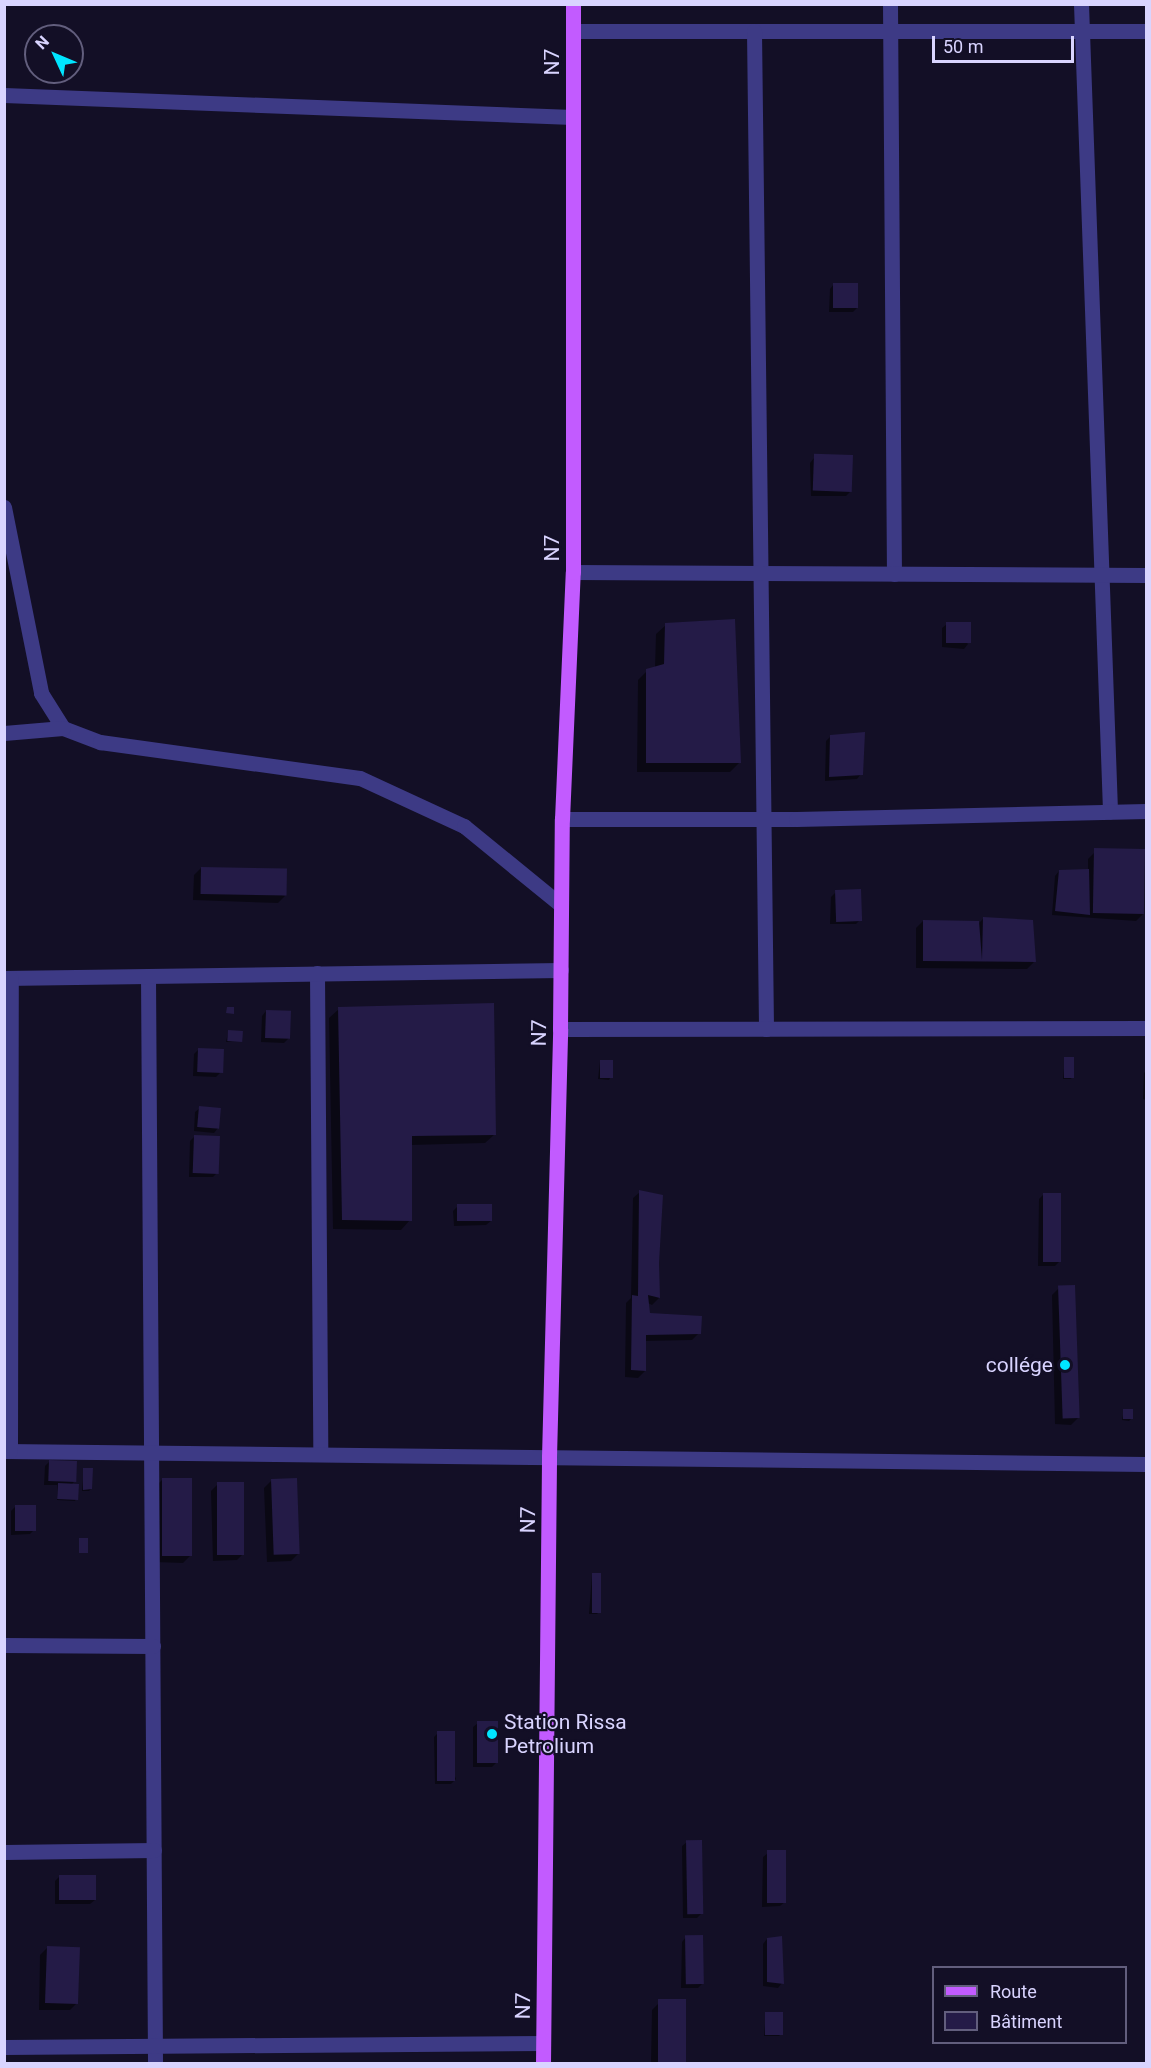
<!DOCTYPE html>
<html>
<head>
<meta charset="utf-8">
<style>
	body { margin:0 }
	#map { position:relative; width:1151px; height:2068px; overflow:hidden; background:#130f26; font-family:Roboto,sans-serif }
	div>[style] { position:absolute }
	.shadow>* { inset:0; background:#0007 }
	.building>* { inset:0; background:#241b47; transform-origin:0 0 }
	.street>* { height:15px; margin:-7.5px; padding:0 7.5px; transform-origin:7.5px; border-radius:7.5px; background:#3d3a85 }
	.primary>* { height:15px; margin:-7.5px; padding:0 7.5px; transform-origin:7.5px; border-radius:7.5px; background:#c25bff }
	.dots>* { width:16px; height:16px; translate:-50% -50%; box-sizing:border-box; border:3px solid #130f26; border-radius:50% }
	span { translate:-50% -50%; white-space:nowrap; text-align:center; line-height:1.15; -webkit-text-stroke:4.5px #130f26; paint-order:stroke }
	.street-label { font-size:21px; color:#d9d4ff }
	.poi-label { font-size:21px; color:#d9d4ff }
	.right { translate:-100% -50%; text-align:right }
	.left { translate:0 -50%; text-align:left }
	.frame { position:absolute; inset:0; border:6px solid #d9d4ff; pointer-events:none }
	.legend { position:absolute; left:932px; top:1966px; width:195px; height:78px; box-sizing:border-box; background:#130f26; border:2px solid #625e7d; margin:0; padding:8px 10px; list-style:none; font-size:18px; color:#d9d4ff }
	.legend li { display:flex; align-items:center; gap:12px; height:30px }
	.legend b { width:30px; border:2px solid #625e7d }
	.north { position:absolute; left:24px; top:24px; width:60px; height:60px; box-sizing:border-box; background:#130f26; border:2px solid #625e7d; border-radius:50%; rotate:314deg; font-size:16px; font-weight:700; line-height:24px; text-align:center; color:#d9d4ff }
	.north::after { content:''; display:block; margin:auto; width:21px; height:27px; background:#00e5ff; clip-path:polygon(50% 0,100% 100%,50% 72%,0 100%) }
	.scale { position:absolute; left:932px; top:36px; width:142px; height:27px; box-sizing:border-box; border:3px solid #d9d4ff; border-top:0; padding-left:8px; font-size:18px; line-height:21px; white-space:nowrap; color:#d9d4ff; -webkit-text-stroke:4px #130f26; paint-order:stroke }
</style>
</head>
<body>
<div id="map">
	<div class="shadow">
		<i style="clip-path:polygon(834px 284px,857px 308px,853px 312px,829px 312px,830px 289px)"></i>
		<i style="clip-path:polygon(814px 458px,850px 492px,846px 496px,811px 496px,810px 463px)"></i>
		<i style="clip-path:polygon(947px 624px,968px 644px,964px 649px,942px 647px,942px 628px)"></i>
		<i style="clip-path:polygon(666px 625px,740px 762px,730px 772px,637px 772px,638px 680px,647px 671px,655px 668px,656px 634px)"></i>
		<i style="clip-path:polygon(830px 737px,861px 774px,857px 779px,825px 781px,826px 741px)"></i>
		<i style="clip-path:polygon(1095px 852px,1143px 914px,1136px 921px,1052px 915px,1055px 876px,1059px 871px,1088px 871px,1088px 859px)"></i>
		<i style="clip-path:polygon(201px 868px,285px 896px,278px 903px,193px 900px,194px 875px)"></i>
		<i style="clip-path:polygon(836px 892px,860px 920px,856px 924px,830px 924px,831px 897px)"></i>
		<i style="clip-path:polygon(983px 919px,1034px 962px,1027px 969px,916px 968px,916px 928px,923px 921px,979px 923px)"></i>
		<i style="clip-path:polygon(339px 1009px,495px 1134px,485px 1143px,410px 1145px,410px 1220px,401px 1230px,333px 1229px,329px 1018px)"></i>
		<i style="clip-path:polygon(266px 1011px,289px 1038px,284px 1043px,261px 1042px,262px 1016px)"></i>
		<i style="clip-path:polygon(228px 1032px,241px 1041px,226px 1042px)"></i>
		<i style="clip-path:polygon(199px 1049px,220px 1073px,216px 1077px,193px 1076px,194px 1054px)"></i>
		<i style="clip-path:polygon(1065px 1059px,1072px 1077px,1071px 1079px,1063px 1079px)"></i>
		<i style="clip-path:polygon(600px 1062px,610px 1078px,609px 1080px,598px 1079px)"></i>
		<i style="clip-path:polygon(1146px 1071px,1146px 1100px,1143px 1099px,1144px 1073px)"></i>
		<i style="clip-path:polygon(200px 1108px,218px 1128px,214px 1133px,194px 1131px,195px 1112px)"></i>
		<i style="clip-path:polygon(194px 1137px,217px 1173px,213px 1177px,189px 1177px,190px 1141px)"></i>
		<i style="clip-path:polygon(640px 1192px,657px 1263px,659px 1298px,652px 1305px,648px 1303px,649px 1314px,699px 1333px,692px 1340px,645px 1341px,645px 1371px,638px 1378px,625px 1377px,626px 1303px,631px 1298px,633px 1198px)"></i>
		<i style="clip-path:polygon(1043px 1195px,1060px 1261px,1055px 1266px,1038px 1266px,1039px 1199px)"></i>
		<i style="clip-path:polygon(458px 1206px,491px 1221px,486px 1225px,454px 1226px,453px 1211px)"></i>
		<i style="clip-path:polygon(1059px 1288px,1078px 1418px,1071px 1425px,1055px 1424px,1052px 1295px)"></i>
		<i style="clip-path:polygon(1124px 1410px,1131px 1419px,1129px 1421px,1122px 1420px)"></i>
		<i style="clip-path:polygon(49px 1462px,74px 1482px,71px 1485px,76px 1499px,75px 1501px,57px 1500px,57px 1485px,44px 1485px,45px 1466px)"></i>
		<i style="clip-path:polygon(84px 1469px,91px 1489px,89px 1491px,82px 1491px)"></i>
		<i style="clip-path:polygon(162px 1480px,190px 1556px,183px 1563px,155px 1562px,155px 1487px)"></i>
		<i style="clip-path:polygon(271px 1481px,298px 1554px,291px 1561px,267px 1562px,264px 1488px)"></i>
		<i style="clip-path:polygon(218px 1484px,244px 1553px,237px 1560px,213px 1561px,211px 1491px)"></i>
		<i style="clip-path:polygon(15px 1507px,34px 1530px,30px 1534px,11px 1535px,11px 1511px)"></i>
		<i style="clip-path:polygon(592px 1575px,599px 1612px,597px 1614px,589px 1614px)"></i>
		<i style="clip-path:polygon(478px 1723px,496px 1763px,492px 1767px,473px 1767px,473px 1727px)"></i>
		<i style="clip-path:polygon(438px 1733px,456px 1779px,451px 1784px,435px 1784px,434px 1737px)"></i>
		<i style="clip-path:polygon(687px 1842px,702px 1913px,697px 1918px,683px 1918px,682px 1846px)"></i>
		<i style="clip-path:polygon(768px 1853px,785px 1902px,780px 1906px,762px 1907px,763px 1857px)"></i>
		<i style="clip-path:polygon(59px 1877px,95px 1900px,90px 1904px,55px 1904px,55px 1881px)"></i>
		<i style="clip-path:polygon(686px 1937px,703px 1983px,698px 1988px,681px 1988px,682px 1942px)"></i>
		<i style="clip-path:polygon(767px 1939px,782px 1983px,778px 1988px,763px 1986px,763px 1944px)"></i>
		<i style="clip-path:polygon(47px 1948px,77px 2003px,70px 2010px,39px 2010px,40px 1955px)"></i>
		<i style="clip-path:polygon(659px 2003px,684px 2064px,651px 2064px,652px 2010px)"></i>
		<i style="clip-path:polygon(766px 2013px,781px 2034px,779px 2036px,764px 2036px)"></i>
	</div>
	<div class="building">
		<i style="left:833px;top:283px;width:25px;height:25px"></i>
		<i style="left:853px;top:455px;width:37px;height:39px;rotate:92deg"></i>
		<i style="clip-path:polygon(735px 619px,741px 763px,646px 763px,646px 669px,664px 664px,665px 623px)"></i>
		<i style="left:946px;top:622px;width:25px;height:21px"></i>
		<i style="clip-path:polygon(865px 732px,863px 775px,829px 777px,830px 735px)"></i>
		<i style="left:1145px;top:849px;width:65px;height:51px;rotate:91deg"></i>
		<i style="left:201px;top:867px;width:86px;height:27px;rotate:1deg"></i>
		<i style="clip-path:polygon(1089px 869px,1090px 915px,1055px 911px,1059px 870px)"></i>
		<i style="left:861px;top:889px;width:32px;height:26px;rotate:88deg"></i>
		<i style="clip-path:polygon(983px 917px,1033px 920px,1036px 962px,923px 961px,923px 920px,979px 921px,982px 960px)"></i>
		<i style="clip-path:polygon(494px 1003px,496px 1135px,412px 1136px,412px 1221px,342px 1220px,338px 1007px)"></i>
		<i style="clip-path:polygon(227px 1007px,234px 1007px,234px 1014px,226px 1013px)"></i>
		<i style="left:266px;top:1010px;width:25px;height:28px;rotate:2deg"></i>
		<i style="left:228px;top:1030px;width:15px;height:11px;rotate:4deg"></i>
		<i style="left:198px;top:1048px;width:26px;height:24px;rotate:2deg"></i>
		<i style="left:1064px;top:1057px;width:10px;height:21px"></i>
		<i style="left:600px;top:1060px;width:13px;height:18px"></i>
		<i style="left:199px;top:1106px;width:22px;height:21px;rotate:5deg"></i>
		<i style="left:194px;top:1135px;width:26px;height:38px;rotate:2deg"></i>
		<i style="clip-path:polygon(639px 1190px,663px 1195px,659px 1263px,660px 1298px,648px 1295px,650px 1313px,702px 1316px,701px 1334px,646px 1335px,646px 1371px,631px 1370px,632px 1295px,638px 1296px)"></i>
		<i style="left:1061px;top:1193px;width:69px;height:18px;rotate:90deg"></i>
		<i style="left:492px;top:1204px;width:17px;height:35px;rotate:90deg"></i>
		<i style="left:1075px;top:1285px;width:133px;height:17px;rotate:88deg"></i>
		<i style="left:1123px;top:1409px;width:10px;height:10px"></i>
		<i style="left:49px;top:1460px;width:28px;height:21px;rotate:2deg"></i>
		<i style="clip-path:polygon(83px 1468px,93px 1468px,92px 1489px,83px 1490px)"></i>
		<i style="left:162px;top:1478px;width:30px;height:78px"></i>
		<i style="left:297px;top:1478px;width:76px;height:26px;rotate:88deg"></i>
		<i style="left:217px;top:1482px;width:27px;height:73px"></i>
		<i style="left:58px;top:1483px;width:21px;height:16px;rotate:3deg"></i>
		<i style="left:15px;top:1505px;width:21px;height:26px"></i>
		<i style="left:79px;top:1538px;width:9px;height:15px"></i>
		<i style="left:592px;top:1573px;width:9px;height:40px"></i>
		<i style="left:477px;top:1721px;width:21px;height:42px"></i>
		<i style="left:437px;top:1731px;width:18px;height:50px"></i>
		<i style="left:702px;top:1840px;width:74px;height:16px;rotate:89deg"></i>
		<i style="left:786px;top:1850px;width:53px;height:19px;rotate:90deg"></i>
		<i style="left:96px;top:1875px;width:25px;height:37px;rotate:90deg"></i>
		<i style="left:703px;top:1935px;width:49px;height:18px;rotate:89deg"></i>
		<i style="clip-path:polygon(782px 1936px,784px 1984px,767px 1982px,767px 1938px)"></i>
		<i style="left:47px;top:1946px;width:33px;height:57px;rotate:2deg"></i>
		<i style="left:686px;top:1999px;width:65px;height:28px;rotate:90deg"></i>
		<i style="left:765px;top:2012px;width:18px;height:23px"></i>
	</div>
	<div class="street">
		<i style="left:890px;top:4px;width:570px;rotate:89.6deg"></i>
		<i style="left:1081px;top:4px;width:808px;rotate:87.94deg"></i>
		<i style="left:573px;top:31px;width:573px"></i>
		<i style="left:754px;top:31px;width:998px;rotate:89.31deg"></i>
		<i style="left:4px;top:95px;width:569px;rotate:2.21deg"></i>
		<i style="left:4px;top:507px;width:190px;rotate:78.7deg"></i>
		<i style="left:41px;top:693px;width:41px;rotate:57.8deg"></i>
		<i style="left:63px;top:728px;width:40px;rotate:21deg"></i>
		<i style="left:100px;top:742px;width:262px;rotate:7.9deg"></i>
		<i style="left:360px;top:778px;width:115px;rotate:24.8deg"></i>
		<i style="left:464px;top:826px;width:125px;rotate:39.2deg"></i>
		<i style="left:573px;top:572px;width:573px;rotate:0.3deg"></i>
		<i style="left:4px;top:733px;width:59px;rotate:-4.8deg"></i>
		<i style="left:562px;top:819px;width:234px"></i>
		<i style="left:796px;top:819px;width:350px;rotate:-1.3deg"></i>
		<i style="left:317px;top:973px;width:481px;rotate:89.6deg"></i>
		<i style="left:148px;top:976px;width:1088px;rotate:89.63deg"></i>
		<i style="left:4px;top:978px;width:557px;rotate:-0.82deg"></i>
		<i style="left:560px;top:1029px;width:586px;rotate:-0.1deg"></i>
		<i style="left:4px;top:1451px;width:1142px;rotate:0.65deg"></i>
		<i style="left:10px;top:1451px;width:473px;rotate:-89.9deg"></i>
		<i style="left:4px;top:1645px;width:149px;rotate:0.4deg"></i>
		<i style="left:4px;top:1852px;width:150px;rotate:-0.8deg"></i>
		<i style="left:4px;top:2047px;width:539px;rotate:-0.43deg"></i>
	</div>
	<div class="primary">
		<i style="left:543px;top:2064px;width:607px;rotate:-89.43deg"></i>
		<i style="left:549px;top:1457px;width:428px;rotate:-88.5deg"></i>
		<i style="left:560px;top:1029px;width:210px;rotate:-89.5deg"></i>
		<i style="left:562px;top:819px;width:247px;rotate:-87.5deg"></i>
		<i style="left:573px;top:572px;width:568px;rotate:-90deg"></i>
	</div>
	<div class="dots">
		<i style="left:1065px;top:1365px;background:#00e5ff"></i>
		<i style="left:492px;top:1734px;background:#00e5ff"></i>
	</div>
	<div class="street-label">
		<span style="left:552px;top:62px;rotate:-90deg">N7</span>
		<span style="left:552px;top:548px;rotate:-90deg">N7</span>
		<span style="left:539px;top:1033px;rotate:-89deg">N7</span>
		<span style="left:528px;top:1520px;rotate:-89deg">N7</span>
		<span style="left:523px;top:2006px;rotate:-89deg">N7</span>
	</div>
	<div class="poi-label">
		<span class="right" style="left:1053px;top:1365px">collége</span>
		<span class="left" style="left:504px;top:1734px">Station Rissa<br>Petrolium</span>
	</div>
	<div class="frame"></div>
	<ul class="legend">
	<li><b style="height:8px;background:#c25bff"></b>Route</li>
	<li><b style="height:16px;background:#241b47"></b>Bâtiment</li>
	</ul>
	<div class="north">N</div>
	<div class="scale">50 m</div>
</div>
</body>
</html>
